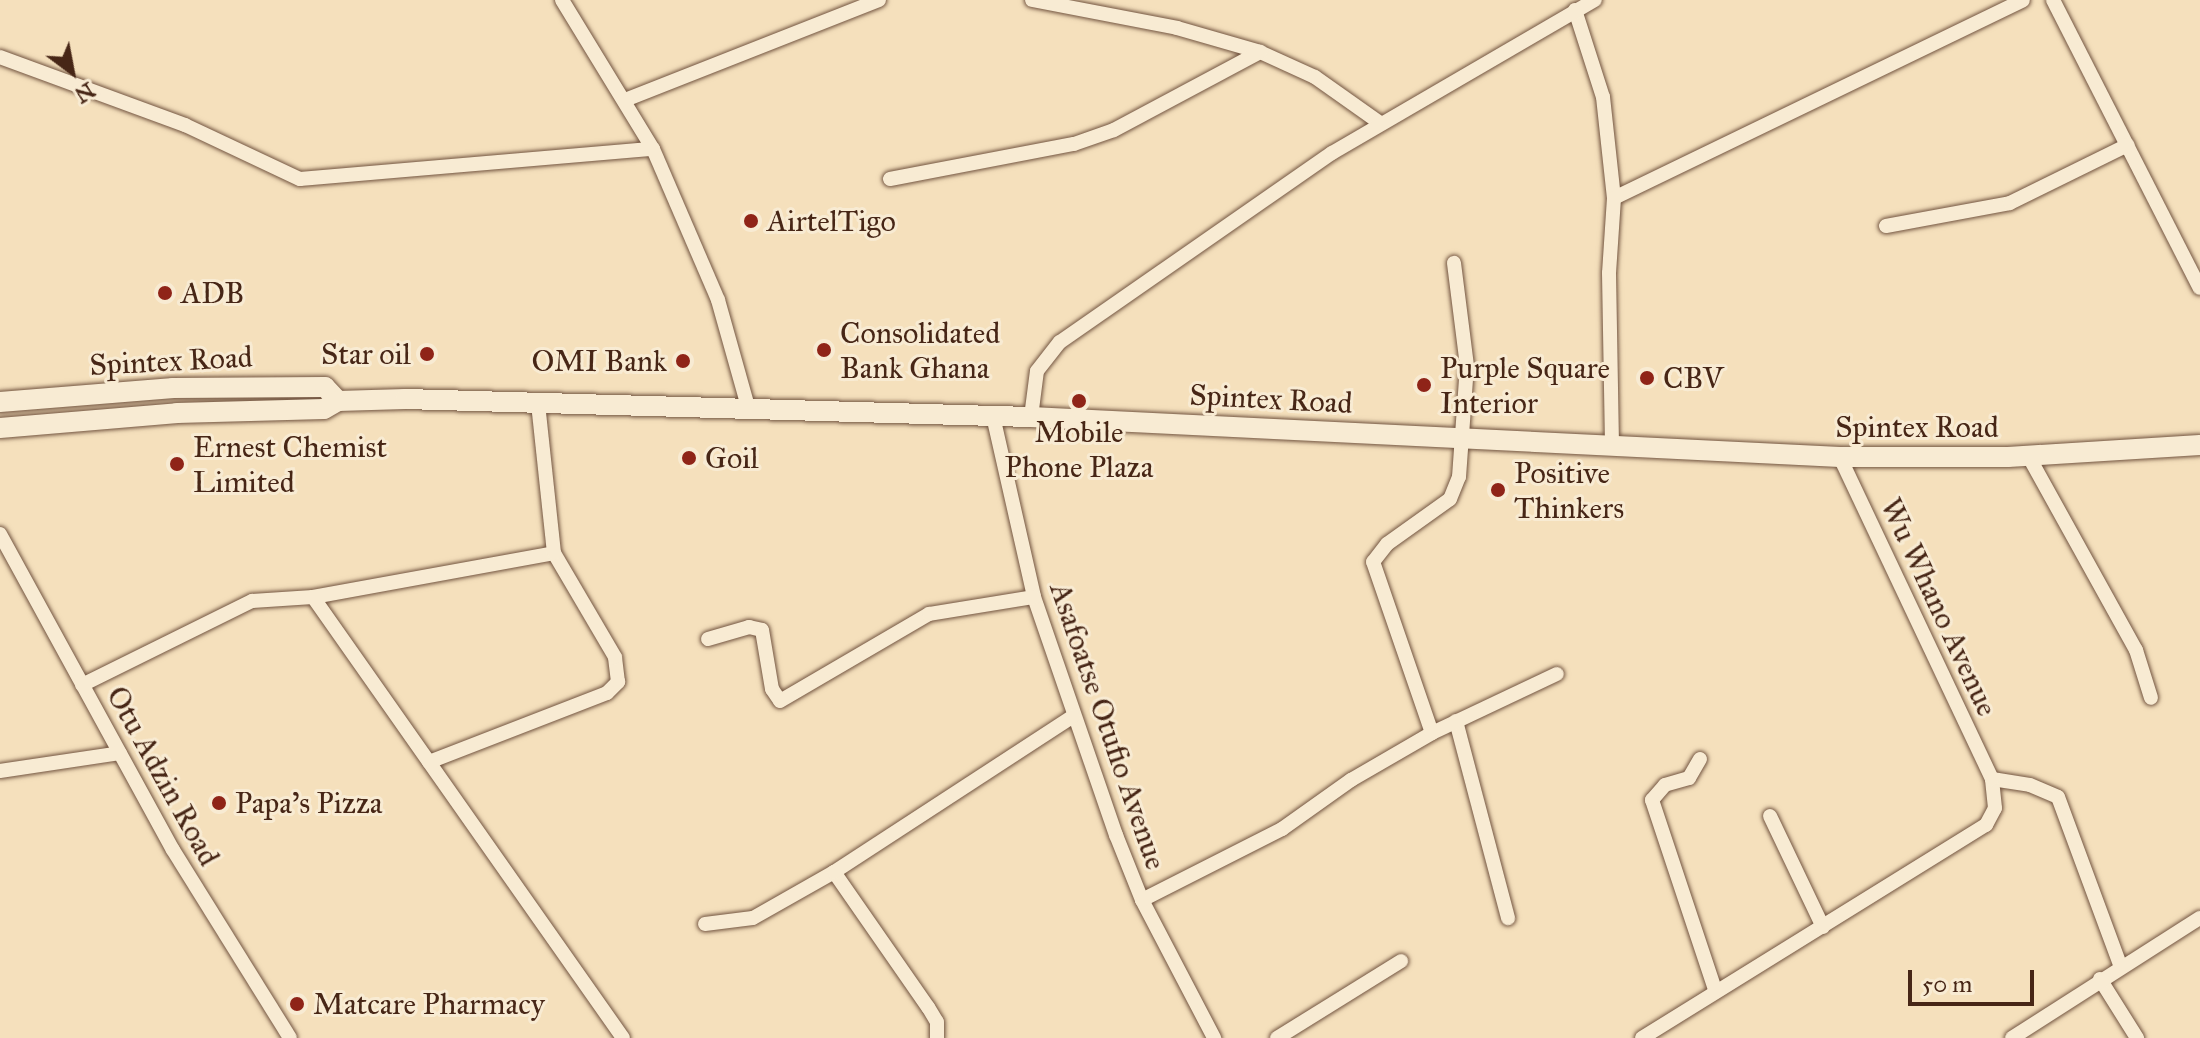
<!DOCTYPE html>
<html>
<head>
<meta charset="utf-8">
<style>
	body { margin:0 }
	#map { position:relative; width:2200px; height:1038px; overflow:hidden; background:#f5e0bc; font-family:"IM FELL Great Primer",serif }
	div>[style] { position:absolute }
	.roads { filter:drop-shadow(0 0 2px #725440) drop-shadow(0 0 2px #725440) }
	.street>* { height:14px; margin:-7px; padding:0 7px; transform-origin:7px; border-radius:7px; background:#f8ebd3 }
	.secondary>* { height:20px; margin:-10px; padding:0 10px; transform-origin:10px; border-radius:10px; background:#f8ebd3 }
	.dots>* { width:22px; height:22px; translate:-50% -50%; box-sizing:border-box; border:4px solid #f8ebd3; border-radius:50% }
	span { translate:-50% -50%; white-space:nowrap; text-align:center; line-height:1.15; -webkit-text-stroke:6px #f8ebd3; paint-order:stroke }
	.poi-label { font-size:30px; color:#472616 }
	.left { translate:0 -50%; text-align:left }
	.right { translate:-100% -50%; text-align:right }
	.street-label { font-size:30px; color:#472616 }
	.north { position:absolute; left:32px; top:32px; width:80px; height:80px; -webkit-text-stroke:6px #f8ebd3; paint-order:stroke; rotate:148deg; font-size:22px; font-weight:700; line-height:32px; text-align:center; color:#472616 }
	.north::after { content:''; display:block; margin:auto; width:28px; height:36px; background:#472616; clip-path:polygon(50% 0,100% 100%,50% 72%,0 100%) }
	.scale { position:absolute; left:1908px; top:970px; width:126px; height:36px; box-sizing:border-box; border:4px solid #472616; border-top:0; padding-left:10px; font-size:24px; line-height:28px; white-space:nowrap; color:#472616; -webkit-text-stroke:6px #f8ebd3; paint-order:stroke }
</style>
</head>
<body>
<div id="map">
	<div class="roads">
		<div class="street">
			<i style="left:562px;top:0;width:175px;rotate:58.6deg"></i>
			<i style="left:653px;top:149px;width:164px;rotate:66.7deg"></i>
			<i style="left:718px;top:300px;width:111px;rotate:74.3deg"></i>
			<i style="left:1032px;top:0;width:148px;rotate:10.9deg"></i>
			<i style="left:1177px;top:28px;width:86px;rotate:16.1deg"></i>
			<i style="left:1260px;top:52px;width:60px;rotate:24.4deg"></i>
			<i style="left:1315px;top:77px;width:80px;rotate:35.3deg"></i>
			<i style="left:2053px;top:0;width:323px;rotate:63deg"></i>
			<i style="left:1575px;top:10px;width:91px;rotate:72.2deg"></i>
			<i style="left:1603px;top:97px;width:102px;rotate:83.8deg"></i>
			<i style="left:1614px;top:198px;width:75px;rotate:93.8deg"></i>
			<i style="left:1609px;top:273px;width:174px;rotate:89deg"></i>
			<i style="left:0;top:57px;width:197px;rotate:20.2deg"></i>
			<i style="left:185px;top:125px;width:127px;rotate:25.2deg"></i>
			<i style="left:300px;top:179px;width:354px;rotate:-4.9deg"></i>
			<i style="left:625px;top:100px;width:273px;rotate:-21.5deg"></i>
			<i style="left:890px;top:179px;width:187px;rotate:-10.8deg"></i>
			<i style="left:1074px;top:144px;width:42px;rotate:-19.3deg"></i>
			<i style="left:1114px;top:130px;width:166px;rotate:-28.1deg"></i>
			<i style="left:1614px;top:198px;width:454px;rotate:-25.8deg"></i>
			<i style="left:1886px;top:226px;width:126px;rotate:-10.5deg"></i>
			<i style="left:2010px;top:203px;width:131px;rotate:-26.2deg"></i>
			<i style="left:993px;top:416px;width:186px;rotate:77.2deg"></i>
			<i style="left:1034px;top:597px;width:252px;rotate:71deg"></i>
			<i style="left:1116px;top:835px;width:70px;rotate:68.2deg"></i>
			<i style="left:1142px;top:900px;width:156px;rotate:62.4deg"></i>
			<i style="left:1031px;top:417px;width:46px;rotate:-82.6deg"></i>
			<i style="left:1037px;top:371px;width:37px;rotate:-52deg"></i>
			<i style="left:1060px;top:342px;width:331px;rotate:-34.8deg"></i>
			<i style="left:1332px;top:153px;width:304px;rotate:-30.2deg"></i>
			<i style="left:2029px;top:457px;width:221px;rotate:61deg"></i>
			<i style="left:2136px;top:650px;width:50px;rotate:72.6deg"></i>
			<i style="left:0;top:534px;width:360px;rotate:61.3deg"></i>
			<i style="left:173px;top:850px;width:221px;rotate:58.1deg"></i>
			<i style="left:313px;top:597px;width:539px;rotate:54.89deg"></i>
			<i style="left:708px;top:639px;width:43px;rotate:-16.3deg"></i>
			<i style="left:749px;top:627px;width:13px;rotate:13deg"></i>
			<i style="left:762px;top:630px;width:60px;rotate:80.4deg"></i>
			<i style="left:772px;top:689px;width:14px;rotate:56deg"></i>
			<i style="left:780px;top:701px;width:173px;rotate:-30.3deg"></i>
			<i style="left:929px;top:614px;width:106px;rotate:-9.2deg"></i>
			<i style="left:82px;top:685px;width:190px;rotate:-26.3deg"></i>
			<i style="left:252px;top:601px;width:61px;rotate:-3.8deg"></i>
			<i style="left:313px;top:597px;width:245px;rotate:-10.3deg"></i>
			<i style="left:1456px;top:721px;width:204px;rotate:75.2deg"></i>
			<i style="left:1432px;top:733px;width:181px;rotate:-109deg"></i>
			<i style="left:1373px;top:562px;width:23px;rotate:-52deg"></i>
			<i style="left:1387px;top:544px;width:77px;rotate:-35.5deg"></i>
			<i style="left:1450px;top:499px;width:24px;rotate:-68deg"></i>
			<i style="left:1459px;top:477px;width:111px;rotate:-85.9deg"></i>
			<i style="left:1467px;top:366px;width:104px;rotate:-97.2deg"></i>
			<i style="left:1700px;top:759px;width:22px;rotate:120deg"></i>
			<i style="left:1689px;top:778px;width:25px;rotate:164deg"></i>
			<i style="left:1665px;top:785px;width:20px;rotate:131deg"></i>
			<i style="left:1652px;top:800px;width:202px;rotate:71.6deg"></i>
			<i style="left:429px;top:762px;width:191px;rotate:-21.2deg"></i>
			<i style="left:607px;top:693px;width:16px;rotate:-45deg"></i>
			<i style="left:618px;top:682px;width:25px;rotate:-97deg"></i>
			<i style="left:615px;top:657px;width:121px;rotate:-120.4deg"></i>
			<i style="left:554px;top:553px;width:151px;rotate:-96.1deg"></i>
			<i style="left:0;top:771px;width:121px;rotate:-8.5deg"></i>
			<i style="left:1992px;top:779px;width:38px;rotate:9deg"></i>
			<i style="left:2030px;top:785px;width:30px;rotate:23deg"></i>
			<i style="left:2058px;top:797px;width:179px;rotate:69.7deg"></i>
			<i style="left:1770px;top:816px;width:123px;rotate:64.5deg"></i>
			<i style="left:834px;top:872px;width:165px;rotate:55.2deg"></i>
			<i style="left:928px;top:1007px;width:17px;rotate:59deg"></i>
			<i style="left:937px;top:1022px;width:16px;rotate:90deg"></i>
			<i style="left:1142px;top:900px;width:157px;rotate:-26.9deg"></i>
			<i style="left:1282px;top:829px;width:85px;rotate:-35.4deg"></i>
			<i style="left:1351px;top:780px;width:94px;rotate:-30.1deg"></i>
			<i style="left:1432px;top:733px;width:138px;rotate:-25.3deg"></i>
			<i style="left:705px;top:924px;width:48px;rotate:-7.1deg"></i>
			<i style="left:753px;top:918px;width:93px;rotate:-29.6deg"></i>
			<i style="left:834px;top:872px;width:285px;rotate:-33.1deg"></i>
			<i style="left:2100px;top:979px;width:70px;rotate:57.9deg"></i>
			<i style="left:1277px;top:1038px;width:146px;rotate:-31.8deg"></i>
			<i style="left:1642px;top:1038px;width:405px;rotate:-31.8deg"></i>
			<i style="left:1986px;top:825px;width:19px;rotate:-62deg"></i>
			<i style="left:1995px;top:808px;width:29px;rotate:-96deg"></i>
			<i style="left:1992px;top:779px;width:356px;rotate:-115.3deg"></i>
			<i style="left:2012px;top:1038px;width:223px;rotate:-32.6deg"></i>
		</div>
		<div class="secondary">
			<i style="left:0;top:402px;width:174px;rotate:-4.6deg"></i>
			<i style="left:173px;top:388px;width:152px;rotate:-0.4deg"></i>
			<i style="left:325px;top:387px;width:19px;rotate:47deg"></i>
			<i style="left:0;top:428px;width:178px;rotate:-4.8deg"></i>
			<i style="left:177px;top:413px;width:147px;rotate:-1.6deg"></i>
			<i style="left:324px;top:409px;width:16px;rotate:-30deg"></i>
			<i style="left:338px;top:401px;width:67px;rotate:-1.7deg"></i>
			<i style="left:405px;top:399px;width:626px;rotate:1.65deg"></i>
			<i style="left:1031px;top:417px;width:810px;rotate:2.83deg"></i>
			<i style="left:1840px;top:457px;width:168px"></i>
			<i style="left:2008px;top:457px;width:192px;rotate:-3.6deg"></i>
		</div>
	</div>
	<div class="dots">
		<i style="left:751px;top:221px;background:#8f2418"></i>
		<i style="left:165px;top:293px;background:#8f2418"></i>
		<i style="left:824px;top:350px;background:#8f2418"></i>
		<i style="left:427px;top:354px;background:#8f2418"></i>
		<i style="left:683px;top:361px;background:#8f2418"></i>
		<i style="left:1647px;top:378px;background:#8f2418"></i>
		<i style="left:1424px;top:385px;background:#8f2418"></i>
		<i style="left:1079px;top:401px;background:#8f2418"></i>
		<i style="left:689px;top:458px;background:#8f2418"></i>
		<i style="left:177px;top:464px;background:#8f2418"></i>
		<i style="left:1498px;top:490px;background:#8f2418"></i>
		<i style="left:219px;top:803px;background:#8f2418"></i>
		<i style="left:297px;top:1004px;background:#8f2418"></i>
	</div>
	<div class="poi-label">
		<span class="left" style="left:767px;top:221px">AirtelTigo</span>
		<span class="left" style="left:181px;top:293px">ADB</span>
		<span class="left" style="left:840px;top:350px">Consolidated<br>Bank Ghana</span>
		<span class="right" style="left:411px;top:354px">Star oil</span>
		<span class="right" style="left:667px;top:361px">OMI Bank</span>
		<span class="left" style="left:1440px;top:385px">Purple Square<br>Interior</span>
		<span class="left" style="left:1663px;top:378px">CBV</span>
		<span style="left:1079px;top:449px">Mobile<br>Phone Plaza</span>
		<span class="left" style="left:193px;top:464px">Ernest Chemist<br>Limited</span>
		<span class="left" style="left:705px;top:458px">Goil</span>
		<span class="left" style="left:1514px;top:490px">Positive<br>Thinkers</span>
		<span class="left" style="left:235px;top:803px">Papa's Pizza</span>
		<span class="left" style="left:313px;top:1004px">Matcare Pharmacy</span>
	</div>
	<div class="street-label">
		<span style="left:171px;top:361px;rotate:-3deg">Spintex Road</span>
		<span style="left:1271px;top:399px;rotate:3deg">Spintex Road</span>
		<span style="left:1917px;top:427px">Spintex Road</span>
		<span style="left:1939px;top:607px;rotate:65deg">Wu Whano Avenue</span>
		<span style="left:1108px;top:726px;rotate:71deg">Asafoatse Otufio Avenue</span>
		<span style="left:163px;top:776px;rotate:61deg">Otu Adzin Road</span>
	</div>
	<div class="north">N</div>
	<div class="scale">50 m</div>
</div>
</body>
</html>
